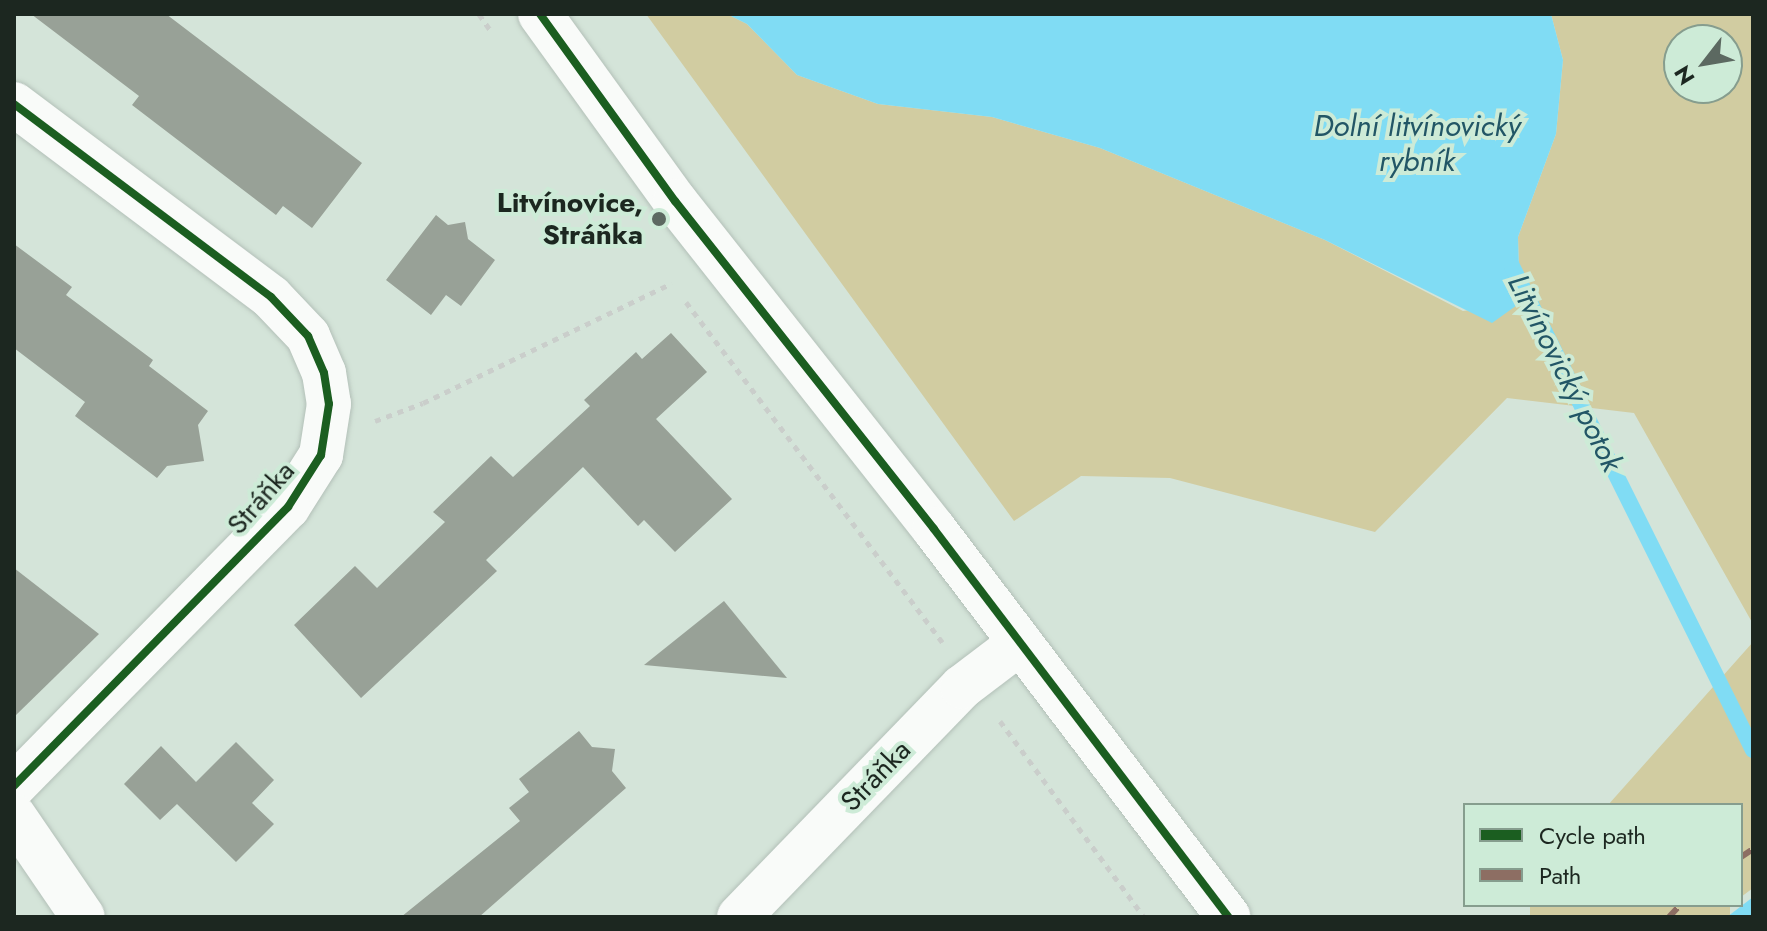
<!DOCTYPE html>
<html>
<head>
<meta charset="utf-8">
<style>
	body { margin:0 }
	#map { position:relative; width:1767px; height:931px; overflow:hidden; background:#d4e4d9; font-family:Jost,sans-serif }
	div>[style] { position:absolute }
	.green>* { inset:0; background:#d1cca1; transform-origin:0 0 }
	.water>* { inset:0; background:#80dcf4 }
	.stream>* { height:16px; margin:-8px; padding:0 8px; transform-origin:8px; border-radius:8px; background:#80dcf4 }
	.building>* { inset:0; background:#98a197 }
	.path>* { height:5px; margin-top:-2.5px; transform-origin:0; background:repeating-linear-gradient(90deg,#cacecb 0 6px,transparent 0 12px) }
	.roads { filter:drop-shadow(0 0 2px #b3c0b8) drop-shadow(0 0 2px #b3c0b8) }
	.street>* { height:44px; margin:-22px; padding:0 22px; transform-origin:22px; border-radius:22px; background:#f9fbf9 }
	.secondary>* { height:44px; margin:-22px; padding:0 22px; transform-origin:22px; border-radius:22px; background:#f9fbf9 }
	.quiet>* { height:6px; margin-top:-3px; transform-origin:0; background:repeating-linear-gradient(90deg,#8d6e63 0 12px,transparent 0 18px) }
	.cycleway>* { height:8px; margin:-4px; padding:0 4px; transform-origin:4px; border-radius:4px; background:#1b5e20 }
	.dots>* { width:22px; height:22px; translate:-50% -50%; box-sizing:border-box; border:4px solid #cdebd7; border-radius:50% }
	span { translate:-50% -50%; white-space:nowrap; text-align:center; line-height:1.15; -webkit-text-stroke:8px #cdebd7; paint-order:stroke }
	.poi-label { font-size:28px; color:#1c2720; font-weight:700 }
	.right { translate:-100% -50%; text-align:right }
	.street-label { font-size:28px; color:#1c2720 }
	.water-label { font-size:30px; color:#225666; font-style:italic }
	.frame { position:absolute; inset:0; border:16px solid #1c2720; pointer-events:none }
	.legend { position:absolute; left:1463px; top:803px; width:280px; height:104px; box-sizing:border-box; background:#cdebd7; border:2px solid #869d8e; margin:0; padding:10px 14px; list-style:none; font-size:24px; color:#1c2720 }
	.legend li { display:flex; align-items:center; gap:16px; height:40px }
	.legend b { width:40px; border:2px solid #869d8e }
	.north { position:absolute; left:1663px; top:24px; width:80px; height:80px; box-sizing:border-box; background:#cdebd7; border:2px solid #869d8e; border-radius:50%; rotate:239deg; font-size:22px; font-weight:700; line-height:32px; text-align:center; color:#1c2720 }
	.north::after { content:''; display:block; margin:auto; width:28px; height:36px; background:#5c6961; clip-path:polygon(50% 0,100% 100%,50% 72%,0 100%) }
</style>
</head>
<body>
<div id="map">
	<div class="green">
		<i style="clip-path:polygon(evenodd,646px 14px,727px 14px,747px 24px,797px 75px,878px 104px,992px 117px,1100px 148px,1325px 240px,1463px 311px,1520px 303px,1518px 237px,1556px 134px,1563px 60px,1551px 14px,1753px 14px,1753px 624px,1634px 413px,1507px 398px,1375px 532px,1170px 478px,1081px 476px,1014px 521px,646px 14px,1679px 40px,1727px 40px,1727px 88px,1679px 88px,1679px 40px)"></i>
		<i style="clip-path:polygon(1753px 642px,1753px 888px,1741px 897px,1741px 805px,1608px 805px)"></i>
		<i style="left:1530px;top:905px;width:200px;height:15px"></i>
	</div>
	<div class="water">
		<i style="clip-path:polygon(727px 14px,1551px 14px,1563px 60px,1556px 134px,1518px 237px,1520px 303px,1492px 323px,1325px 240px,1100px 148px,992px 117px,878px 104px,797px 75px,747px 24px)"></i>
		<i style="clip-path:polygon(1753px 897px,1753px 917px,1727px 917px)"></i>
	</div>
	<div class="stream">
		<i style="left:1511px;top:264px;width:543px;rotate:63.53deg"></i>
	</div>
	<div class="building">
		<i style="clip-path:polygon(31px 14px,166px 14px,362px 163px,312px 228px,283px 206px,276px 215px,132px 105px,139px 96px)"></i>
		<i style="clip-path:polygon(436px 215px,448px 225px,465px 222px,468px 239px,495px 260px,461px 306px,446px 295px,431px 315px,386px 280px)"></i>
		<i style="clip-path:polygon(14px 244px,72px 287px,66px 295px,153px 360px,149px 366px,208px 411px,198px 425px,204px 461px,167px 466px,157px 478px,75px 416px,85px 402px,14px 348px)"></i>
		<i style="clip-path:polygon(671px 333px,707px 372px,656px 419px,732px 499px,675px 552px,644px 520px,638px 526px,583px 467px,486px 560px,497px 571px,361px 698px,294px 625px,355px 566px,377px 588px,445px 522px,433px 512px,491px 456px,513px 477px,590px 406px,584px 400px,636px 352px,642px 359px)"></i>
		<i style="clip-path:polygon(14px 568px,99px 634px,14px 717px)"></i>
		<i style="clip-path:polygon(724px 601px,787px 678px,644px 665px)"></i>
		<i style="clip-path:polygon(579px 731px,592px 747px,615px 749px,612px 771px,626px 788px,479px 917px,401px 917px,520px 821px,509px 808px,529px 792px,519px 779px)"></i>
		<i style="clip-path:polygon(236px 742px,274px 780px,252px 803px,274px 824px,236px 862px,177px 804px,160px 820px,124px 784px,161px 746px,196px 782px)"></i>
	</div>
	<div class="path">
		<i style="left:479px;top:14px;width:21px;rotate:55deg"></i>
		<i style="left:686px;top:302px;width:426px;rotate:53deg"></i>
		<i style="left:375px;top:421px;width:51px;rotate:-20.6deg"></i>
		<i style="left:423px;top:403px;width:276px;rotate:-25.7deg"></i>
		<i style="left:1000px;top:721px;width:243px;rotate:53.7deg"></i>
	</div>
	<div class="roads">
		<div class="street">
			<i style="left:14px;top:104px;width:321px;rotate:36.9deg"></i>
			<i style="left:271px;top:297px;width:54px;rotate:46.5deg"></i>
			<i style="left:308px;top:336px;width:40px;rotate:66.6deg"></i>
			<i style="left:324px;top:373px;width:31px;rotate:81deg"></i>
			<i style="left:329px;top:404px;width:52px;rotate:98.9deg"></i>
			<i style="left:321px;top:455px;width:62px;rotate:122.4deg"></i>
			<i style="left:288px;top:507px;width:391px;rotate:134.5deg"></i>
			<i style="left:14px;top:816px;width:122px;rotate:55.7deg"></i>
			<i style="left:739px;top:917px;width:320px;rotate:-45.9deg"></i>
			<i style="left:962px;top:687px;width:73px;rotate:-37.2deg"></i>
		</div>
		<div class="secondary">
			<i style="left:540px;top:14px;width:231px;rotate:54.2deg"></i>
			<i style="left:675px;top:201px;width:418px;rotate:51.7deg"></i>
			<i style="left:934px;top:529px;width:487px;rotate:52.8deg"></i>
		</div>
	</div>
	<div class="quiet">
		<i style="left:1741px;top:857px;width:14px;rotate:-34deg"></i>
		<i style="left:1669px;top:917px;width:16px;rotate:-47deg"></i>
	</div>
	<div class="cycleway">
		<i style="left:540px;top:14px;width:231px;rotate:54.2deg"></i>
		<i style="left:675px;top:201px;width:418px;rotate:51.7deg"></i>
		<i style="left:934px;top:529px;width:487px;rotate:52.8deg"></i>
		<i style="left:14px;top:104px;width:321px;rotate:36.9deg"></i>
		<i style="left:271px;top:297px;width:54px;rotate:46.5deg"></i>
		<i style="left:308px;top:336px;width:40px;rotate:66.6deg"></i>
		<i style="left:324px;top:373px;width:31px;rotate:81deg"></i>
		<i style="left:329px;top:404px;width:52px;rotate:98.9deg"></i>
		<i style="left:321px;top:455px;width:62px;rotate:122.4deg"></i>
		<i style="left:288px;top:507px;width:391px;rotate:134.5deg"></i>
	</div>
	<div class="dots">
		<i style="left:659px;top:219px;background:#5c6961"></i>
	</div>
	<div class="poi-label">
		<span class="right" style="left:643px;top:219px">Litvínovice,<br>Stráňka</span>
	</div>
	<div class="street-label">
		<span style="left:261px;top:498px;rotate:-49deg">Stráňka</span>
		<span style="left:876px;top:776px;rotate:-46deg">Stráňka</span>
	</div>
	<div class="water-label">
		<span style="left:1417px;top:143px">Dolní litvínovický<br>rybník</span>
		<span style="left:1565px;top:373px;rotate:63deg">Litvínovický potok</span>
	</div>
	<div class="frame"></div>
	<ul class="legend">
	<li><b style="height:10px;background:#1b5e20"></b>Cycle path</li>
	<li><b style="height:10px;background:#8d6e63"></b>Path</li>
	</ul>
	<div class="north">N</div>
</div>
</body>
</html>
